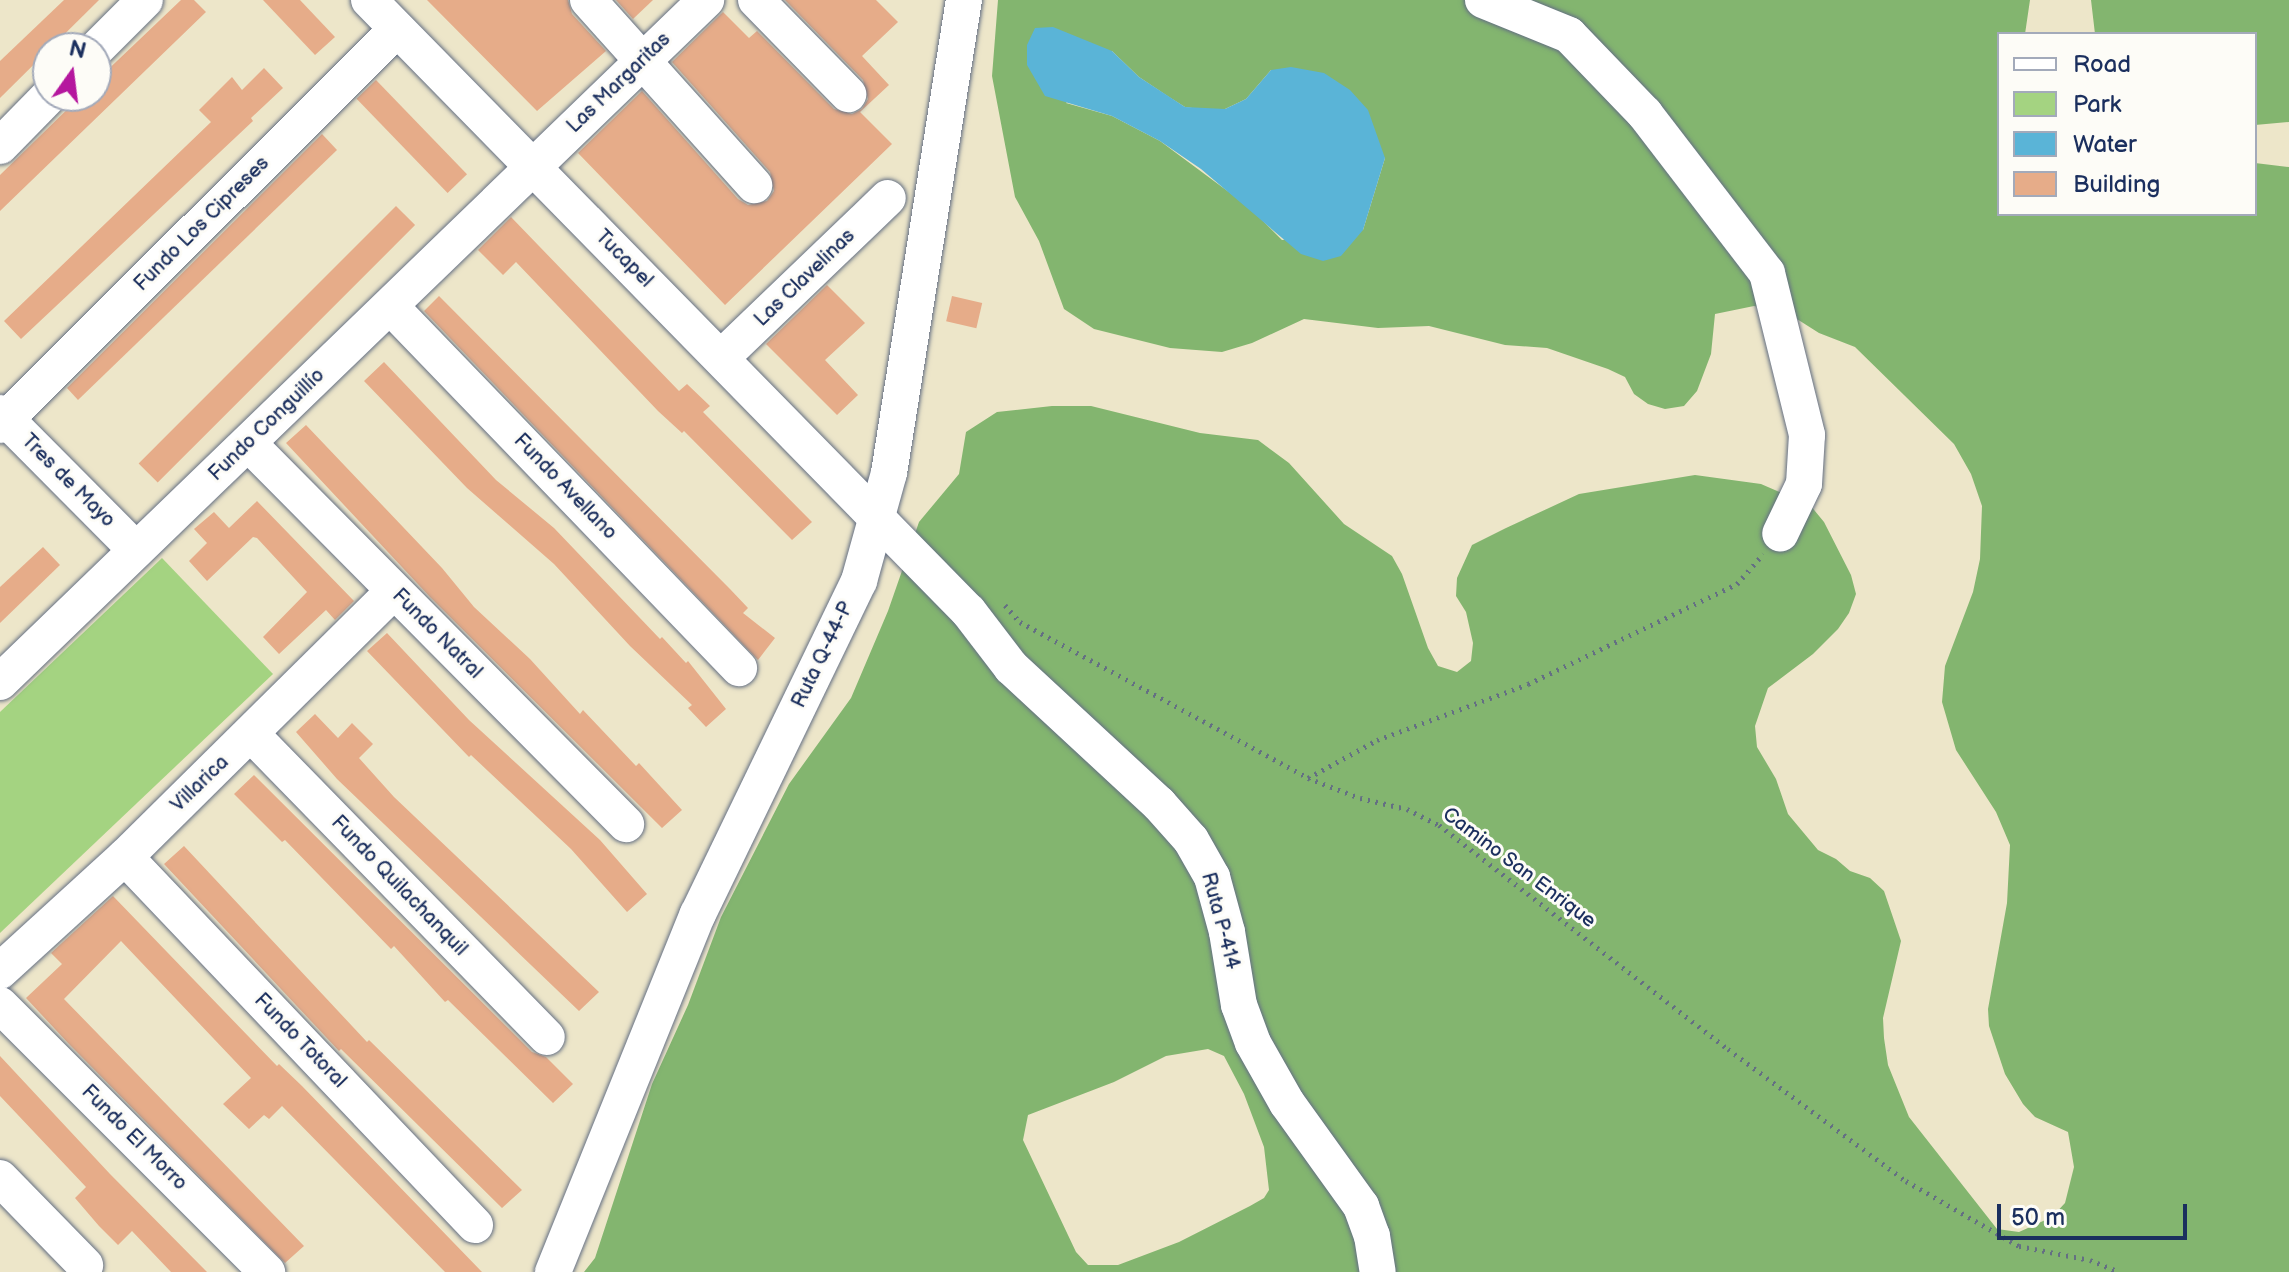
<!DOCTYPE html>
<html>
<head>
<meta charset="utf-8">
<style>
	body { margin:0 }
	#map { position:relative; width:2289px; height:1272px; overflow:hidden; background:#ede6c9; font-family:"Balsamiq Sans",sans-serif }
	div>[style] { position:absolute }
	.green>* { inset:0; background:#a4d381 }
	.forest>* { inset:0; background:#83b56f }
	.water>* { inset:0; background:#5ab4d7 }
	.building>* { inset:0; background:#e6ac89; transform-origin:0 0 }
	.path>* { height:5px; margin-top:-2.5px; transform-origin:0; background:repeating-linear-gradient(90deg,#646f83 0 2px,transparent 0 8px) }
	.roads { filter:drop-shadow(0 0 2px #646f83) drop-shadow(0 0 2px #646f83) }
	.minor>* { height:36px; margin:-18px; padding:0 18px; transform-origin:18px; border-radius:18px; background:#fff }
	span { translate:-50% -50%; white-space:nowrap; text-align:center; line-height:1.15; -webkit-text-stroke:6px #fdfcf7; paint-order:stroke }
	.street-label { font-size:20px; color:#1b2f5e }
	.legend { position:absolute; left:1997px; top:32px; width:260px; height:184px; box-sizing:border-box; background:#fdfcf7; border:2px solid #a3aaba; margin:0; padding:10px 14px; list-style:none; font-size:24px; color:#1b2f5e }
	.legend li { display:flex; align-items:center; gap:16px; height:40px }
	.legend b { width:40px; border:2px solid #a3aaba }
	.north { position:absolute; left:32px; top:32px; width:80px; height:80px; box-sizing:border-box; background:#fdfcf7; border:2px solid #a3aaba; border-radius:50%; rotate:14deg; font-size:22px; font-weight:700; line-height:32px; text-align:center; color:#1b2f5e }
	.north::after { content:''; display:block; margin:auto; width:28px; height:36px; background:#b5179e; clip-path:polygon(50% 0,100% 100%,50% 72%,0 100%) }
	.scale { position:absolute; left:1997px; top:1204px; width:190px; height:36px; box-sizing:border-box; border:4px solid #1b2f5e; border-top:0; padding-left:10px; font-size:24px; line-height:28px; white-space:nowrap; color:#1b2f5e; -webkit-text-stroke:6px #fdfcf7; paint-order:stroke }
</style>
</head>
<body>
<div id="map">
	<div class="green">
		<i style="clip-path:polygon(162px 558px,273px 674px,0 933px,0 712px)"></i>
	</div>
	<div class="forest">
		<i style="clip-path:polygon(evenodd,998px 0,2030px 0,2025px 34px,1999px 34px,1999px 214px,2255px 214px,2255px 163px,2289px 167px,2289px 1272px,584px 1272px,595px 1258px,652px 1084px,688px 1005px,721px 917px,789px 784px,851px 698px,888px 611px,919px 522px,959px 474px,966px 432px,997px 412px,1052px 406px,1091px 406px,1200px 433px,1258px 440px,1289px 463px,1344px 524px,1392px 556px,1402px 574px,1428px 648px,1438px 666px,1457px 672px,1471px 661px,1473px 643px,1466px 612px,1456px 596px,1457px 578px,1472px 545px,1506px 528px,1579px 494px,1695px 475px,1761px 484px,1810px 505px,1824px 522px,1851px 575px,1856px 594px,1849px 613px,1838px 629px,1813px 654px,1768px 688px,1755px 726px,1757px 747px,1776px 779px,1788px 814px,1818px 850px,1836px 859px,1850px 871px,1870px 878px,1884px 891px,1901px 941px,1883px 1018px,1884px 1038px,1888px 1065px,1909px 1117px,1997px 1229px,2019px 1232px,2052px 1217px,2065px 1203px,2074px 1167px,2068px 1132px,2035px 1117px,2023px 1104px,2005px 1074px,1989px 1026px,1988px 1009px,2007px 903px,2010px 845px,1996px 812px,1956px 750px,1942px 702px,1945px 666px,1973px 592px,1980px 559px,1982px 506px,1971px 474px,1954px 444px,1855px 347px,1819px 333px,1789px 314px,1754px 306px,1715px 314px,1711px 354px,1697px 391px,1684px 406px,1665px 409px,1648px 404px,1634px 394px,1625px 377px,1608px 369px,1547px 348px,1505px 345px,1429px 326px,1378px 328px,1304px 319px,1252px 343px,1222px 352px,1170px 348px,1094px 329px,1064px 309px,1039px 241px,1015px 197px,992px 76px,998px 0,1112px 51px,1139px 77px,1169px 97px,1185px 107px,1207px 110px,1225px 109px,1246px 99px,1271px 70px,1385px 158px,1363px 230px,1282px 240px,1249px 207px,1160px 141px,1112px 116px,1066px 103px,1112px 51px,998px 0,1208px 1049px,1224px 1056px,1244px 1094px,1264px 1147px,1269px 1190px,1264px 1198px,1250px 1206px,1179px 1242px,1118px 1265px,1088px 1265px,1076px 1252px,1023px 1140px,1028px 1115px,1114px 1082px,1166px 1056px,1208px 1049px)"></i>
		<i style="clip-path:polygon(2091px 0,2289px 0,2289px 122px,2255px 125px,2255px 34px,2095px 34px)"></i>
	</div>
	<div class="water">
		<i style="clip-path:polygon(1053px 27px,1112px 51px,1139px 77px,1185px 107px,1225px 109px,1246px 99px,1271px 70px,1291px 67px,1324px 73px,1350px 90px,1368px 110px,1385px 158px,1363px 230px,1341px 256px,1323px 261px,1301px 254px,1201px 169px,1160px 141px,1112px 116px,1045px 96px,1027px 65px,1027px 45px,1035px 28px)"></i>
	</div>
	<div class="building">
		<i style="clip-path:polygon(64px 0,99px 0,0 98px,0 61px)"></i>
		<i style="clip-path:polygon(181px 0,194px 0,206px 12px,0 211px,0 175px,81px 96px,96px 96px,96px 81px)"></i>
		<i style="clip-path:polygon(263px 0,300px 0,335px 37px,315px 55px)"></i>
		<i style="clip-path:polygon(427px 0,568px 0,572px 14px,606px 51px,537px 111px)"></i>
		<i style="clip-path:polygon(616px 0,653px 0,633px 19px)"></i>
		<i style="clip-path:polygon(785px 0,876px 0,898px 22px,862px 56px,889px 85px,860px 112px,892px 144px,725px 305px,578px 153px,642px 91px,738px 199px,748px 205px,767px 201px,774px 191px,770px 172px,672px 62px,723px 12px,749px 38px,757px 31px,834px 109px,852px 114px,862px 109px,868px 99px,863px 80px)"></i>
		<i style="clip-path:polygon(264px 68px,283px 88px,251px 118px,253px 121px,21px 339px,4px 321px,211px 122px,199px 110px,232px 77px,242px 90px)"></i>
		<i style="left:376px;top:80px;width:131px;height:27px;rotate:46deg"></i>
		<i style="clip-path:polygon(322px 134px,337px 150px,78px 400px,67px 388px)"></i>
		<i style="left:396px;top:206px;width:27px;height:364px;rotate:45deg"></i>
		<i style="clip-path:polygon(511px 217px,679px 391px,687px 384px,710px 406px,703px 412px,812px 522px,792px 540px,684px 431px,682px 433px,658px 411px,516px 262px,503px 275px,478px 250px)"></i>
		<i style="clip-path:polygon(827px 285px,865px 323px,825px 360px,858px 395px,837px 415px,766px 344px)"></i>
		<i style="clip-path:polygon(439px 296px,730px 589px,748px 608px,743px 613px,775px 638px,758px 660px,424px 311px)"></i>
		<i style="left:952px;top:296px;width:31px;height:26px;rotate:13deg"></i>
		<i style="clip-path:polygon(384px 362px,496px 480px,554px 528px,660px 639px,662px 637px,686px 663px,688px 661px,726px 709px,706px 727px,688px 708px,692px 705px,630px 646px,554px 564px,467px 488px,364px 381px)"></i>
		<i style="clip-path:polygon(306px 425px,442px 568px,474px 607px,530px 659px,580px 714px,583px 710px,636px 766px,639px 763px,682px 810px,662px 828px,430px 597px,286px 443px)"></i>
		<i style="clip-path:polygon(257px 501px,354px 601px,335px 620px,326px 610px,279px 654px,263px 637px,307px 592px,257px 538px,253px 537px,207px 581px,189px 561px,207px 543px,194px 529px,214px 512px,229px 528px)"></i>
		<i style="clip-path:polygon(43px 547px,60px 565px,0 623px,0 587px)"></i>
		<i style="clip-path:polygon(387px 633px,469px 720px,600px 840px,647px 894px,627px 912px,571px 849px,471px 755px,469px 757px,367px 651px)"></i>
		<i style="clip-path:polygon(315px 714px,338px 738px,352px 723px,373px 744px,359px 758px,394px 797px,599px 992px,579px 1011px,337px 779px,296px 732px)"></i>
		<i style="clip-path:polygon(254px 775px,532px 1052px,546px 1057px,573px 1084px,553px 1103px,448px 1000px,445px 1002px,394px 946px,391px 949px,285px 840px,282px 842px,234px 794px)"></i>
		<i style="clip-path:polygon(184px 846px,367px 1042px,369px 1040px,522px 1190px,502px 1208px,341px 1049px,339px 1051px,164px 864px)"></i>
		<i style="clip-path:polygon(113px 896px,277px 1066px,279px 1064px,302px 1086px,482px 1272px,445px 1272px,282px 1106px,269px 1119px,264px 1115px,249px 1129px,223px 1104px,251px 1078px,121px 941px,64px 999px,304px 1246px,285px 1263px,68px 1043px,26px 998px,62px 964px,51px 953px)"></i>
		<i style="clip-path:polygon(0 1056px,110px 1174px,207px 1272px,171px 1272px,132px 1231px,118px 1245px,99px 1226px,75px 1198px,86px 1187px,0 1096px)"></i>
	</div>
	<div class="path">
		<i style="left:1005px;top:605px;width:23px;rotate:49deg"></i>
		<i style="left:1020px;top:622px;width:328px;rotate:28.4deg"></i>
		<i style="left:1308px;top:778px;width:56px;rotate:21deg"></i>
		<i style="left:1360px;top:798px;width:48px;rotate:13.2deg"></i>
		<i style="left:1407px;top:809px;width:36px;rotate:27deg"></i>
		<i style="left:1439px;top:825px;width:366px;rotate:37.8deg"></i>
		<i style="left:1728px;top:1049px;width:222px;rotate:36.6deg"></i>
		<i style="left:1906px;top:1181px;width:130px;rotate:29.9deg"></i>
		<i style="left:2019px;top:1246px;width:72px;rotate:11.2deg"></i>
		<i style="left:2090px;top:1260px;width:31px;rotate:22deg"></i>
		<i style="left:1308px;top:778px;width:79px;rotate:-28.8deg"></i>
		<i style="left:1377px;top:740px;width:161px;rotate:-20.3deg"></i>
		<i style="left:1528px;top:684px;width:232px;rotate:-25.6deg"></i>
		<i style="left:1737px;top:584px;width:40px;rotate:-49deg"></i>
	</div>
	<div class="roads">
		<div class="minor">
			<i style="left:369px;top:0;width:857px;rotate:45.57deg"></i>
			<i style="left:969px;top:612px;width:69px;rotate:52.6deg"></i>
			<i style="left:1011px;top:667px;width:202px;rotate:42.8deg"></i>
			<i style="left:1159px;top:804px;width:48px;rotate:48.4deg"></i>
			<i style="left:1191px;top:840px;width:43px;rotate:60.4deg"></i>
			<i style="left:1212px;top:877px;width:57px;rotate:74.7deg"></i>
			<i style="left:1227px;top:932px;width:74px;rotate:80.7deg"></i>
			<i style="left:1239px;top:1005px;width:40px;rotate:69.8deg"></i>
			<i style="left:1253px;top:1043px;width:69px;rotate:60.5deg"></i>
			<i style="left:1287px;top:1103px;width:127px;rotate:54.3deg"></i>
			<i style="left:1361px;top:1206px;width:32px;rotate:70deg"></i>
			<i style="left:1372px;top:1236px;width:36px;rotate:81deg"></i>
			<i style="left:588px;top:0;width:249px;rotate:48.1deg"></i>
			<i style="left:756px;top:0;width:132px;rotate:45.6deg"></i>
			<i style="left:1483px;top:0;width:93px;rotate:22.1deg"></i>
			<i style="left:1569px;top:35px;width:110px;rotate:46.1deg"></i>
			<i style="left:1645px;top:114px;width:200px;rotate:52.5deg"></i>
			<i style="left:1767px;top:273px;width:167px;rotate:76.1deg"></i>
			<i style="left:1807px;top:435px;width:49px;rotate:93.5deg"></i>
			<i style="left:1804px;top:484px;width:55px;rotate:115.6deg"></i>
			<i style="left:96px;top:49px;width:69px;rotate:-45deg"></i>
			<i style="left:0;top:146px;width:70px;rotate:-45.6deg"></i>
			<i style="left:390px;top:306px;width:503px;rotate:46.05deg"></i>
			<i style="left:721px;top:358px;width:231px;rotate:-43.8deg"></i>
			<i style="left:0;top:413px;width:193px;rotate:45.2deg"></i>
			<i style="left:0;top:425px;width:561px;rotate:-44.93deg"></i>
			<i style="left:248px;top:443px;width:537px;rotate:45.23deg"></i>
			<i style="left:0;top:682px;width:982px;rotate:-44.01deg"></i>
			<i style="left:252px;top:735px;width:422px;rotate:45.7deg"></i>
			<i style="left:125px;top:857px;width:508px;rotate:46.44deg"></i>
			<i style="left:0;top:971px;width:169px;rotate:-42.4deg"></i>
			<i style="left:125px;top:857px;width:378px;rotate:-44.7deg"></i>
			<i style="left:0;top:1005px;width:378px;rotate:45deg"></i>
			<i style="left:0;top:1178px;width:122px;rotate:45.7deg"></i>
			<i style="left:553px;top:1272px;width:386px;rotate:-68deg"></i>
			<i style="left:698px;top:914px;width:370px;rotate:-64.2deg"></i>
			<i style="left:859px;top:581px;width:112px;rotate:-74.5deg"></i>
			<i style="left:889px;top:473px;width:479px;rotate:-81deg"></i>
		</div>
	</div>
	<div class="street-label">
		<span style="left:619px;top:83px;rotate:-44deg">Las Margaritas</span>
		<span style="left:202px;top:224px;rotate:-45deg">Fundo Los Cipreses</span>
		<span style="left:624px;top:259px;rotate:45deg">Tucapel</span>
		<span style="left:805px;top:278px;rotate:-44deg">Las Clavelinas</span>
		<span style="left:267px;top:425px;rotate:-44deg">Fundo Conguillío</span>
		<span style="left:68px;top:481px;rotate:45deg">Tres de Mayo</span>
		<span style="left:565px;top:487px;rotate:46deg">Fundo Avellano</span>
		<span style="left:437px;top:634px;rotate:45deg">Fundo Natral</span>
		<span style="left:823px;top:655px;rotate:-64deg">Ruta Q-44-P</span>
		<span style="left:200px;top:784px;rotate:-44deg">Villarica</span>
		<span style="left:1519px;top:868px;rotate:37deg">Camino San Enrique</span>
		<span style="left:399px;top:886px;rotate:46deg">Fundo Quilachanquil</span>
		<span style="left:1220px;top:921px;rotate:75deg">Ruta P-414</span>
		<span style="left:300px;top:1041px;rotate:46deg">Fundo Totoral</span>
		<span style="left:134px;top:1138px;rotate:45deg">Fundo El Morro</span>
	</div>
	<ul class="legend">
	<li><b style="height:10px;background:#fff"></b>Road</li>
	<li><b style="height:22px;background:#a4d381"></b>Park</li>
	<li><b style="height:22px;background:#5ab4d7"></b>Water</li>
	<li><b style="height:22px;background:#e6ac89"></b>Building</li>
	</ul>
	<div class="north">N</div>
	<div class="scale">50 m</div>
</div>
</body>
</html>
